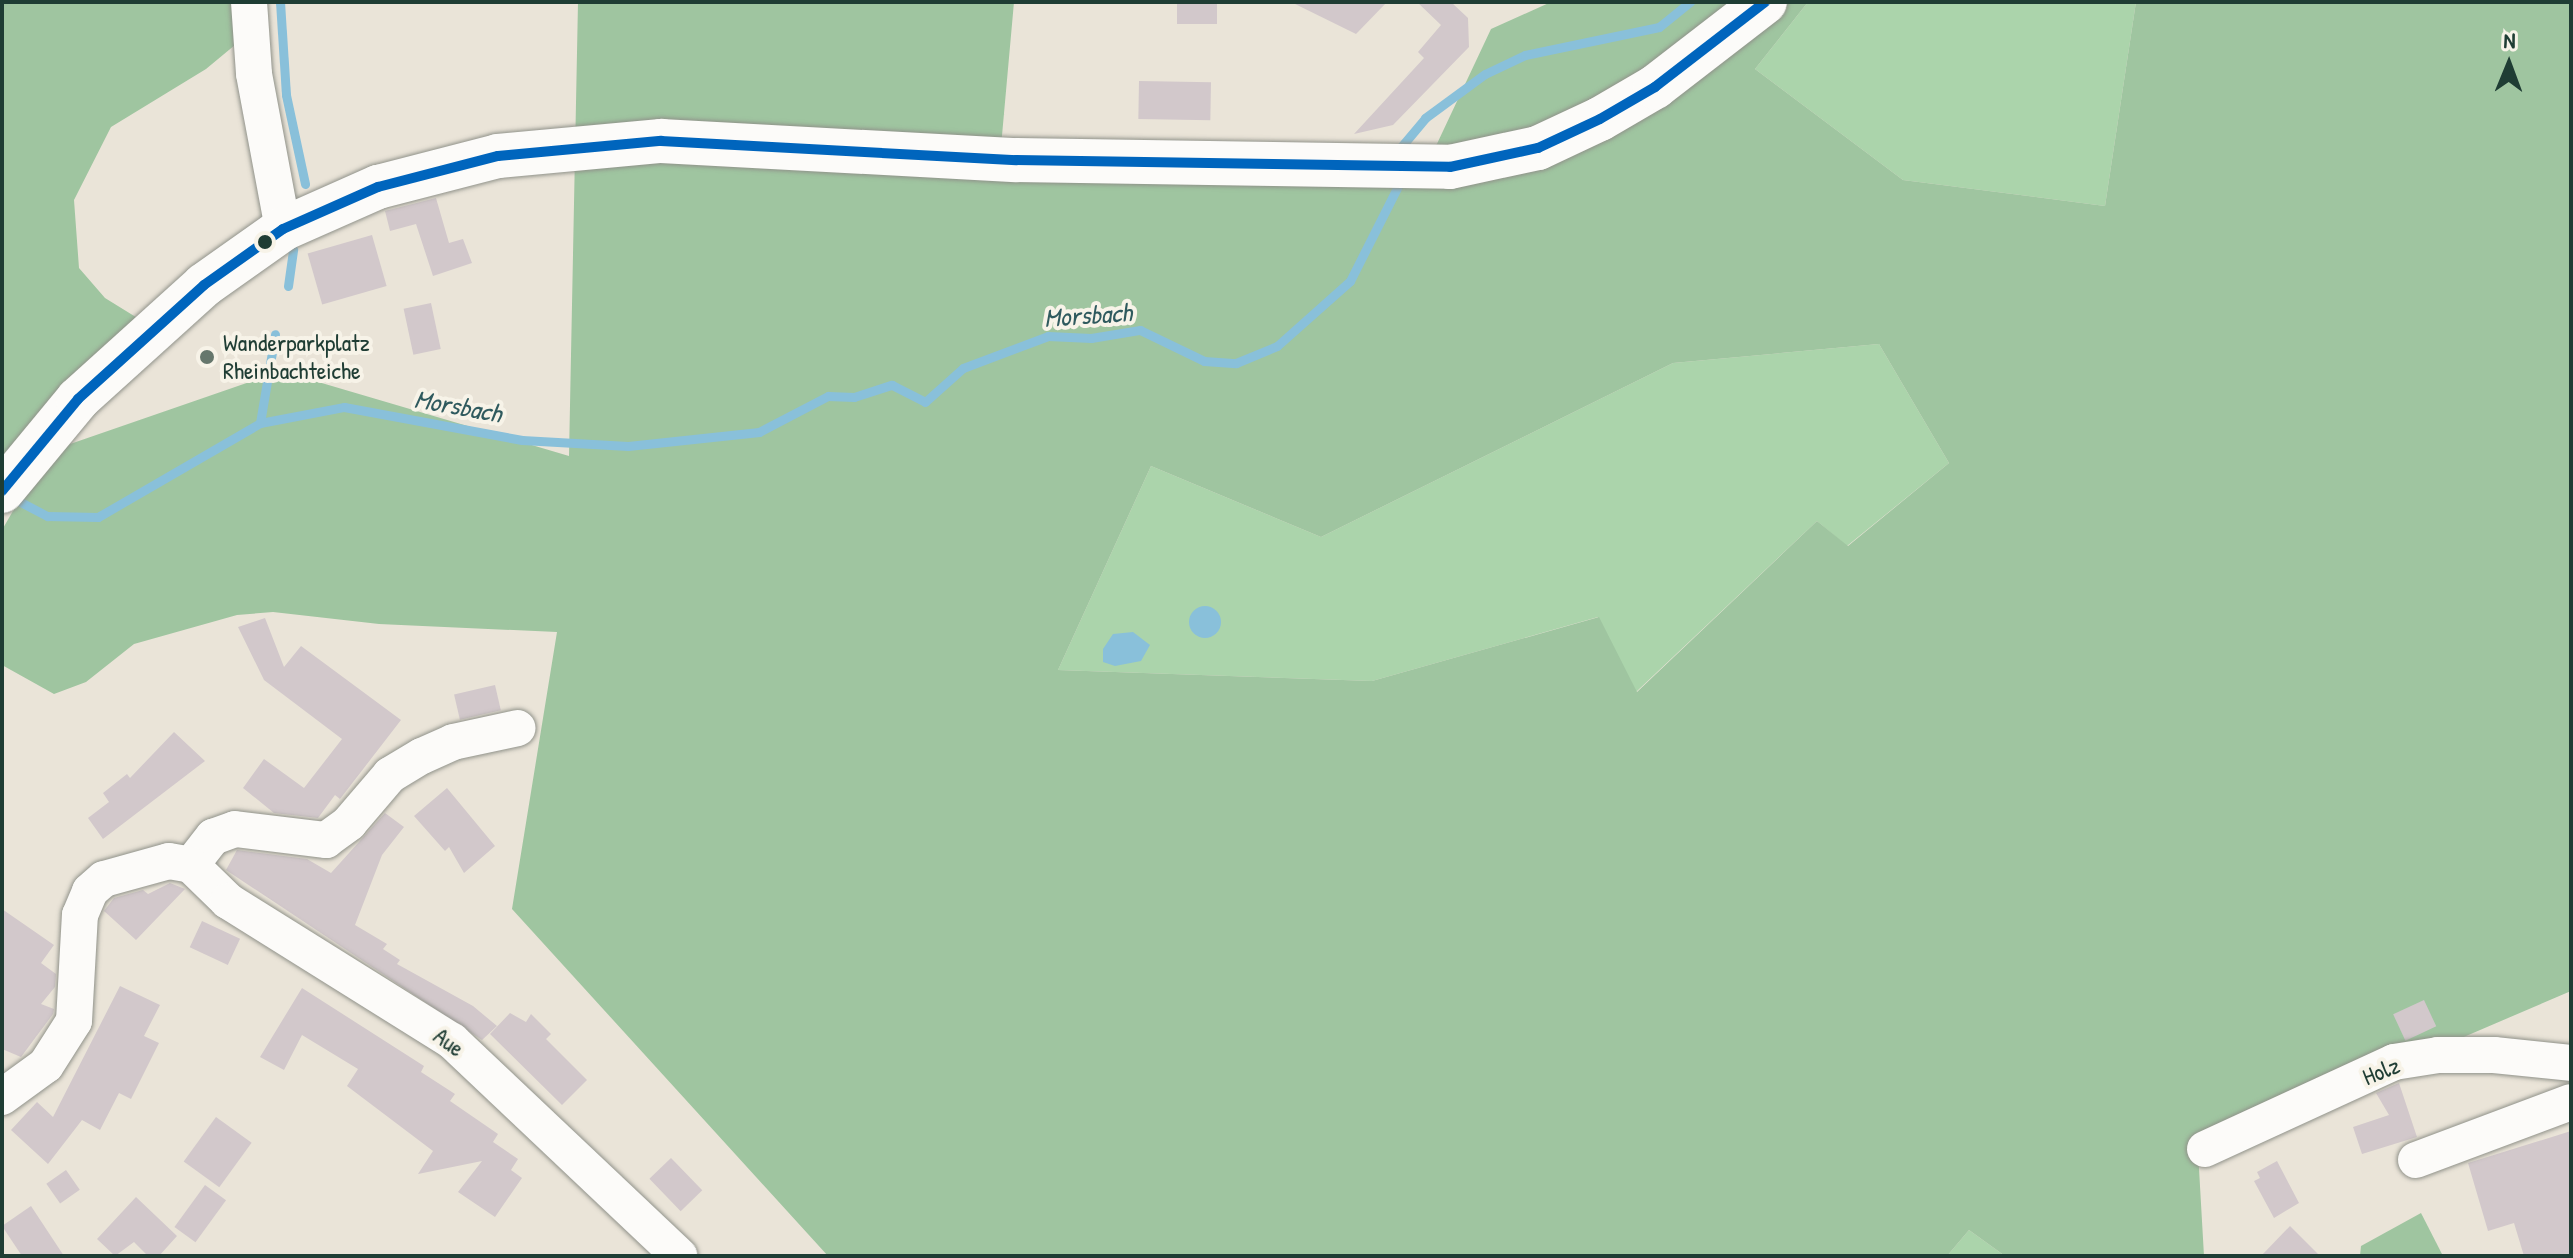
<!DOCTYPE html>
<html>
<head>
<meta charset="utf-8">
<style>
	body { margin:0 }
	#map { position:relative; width:2573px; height:1258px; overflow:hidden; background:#eae4d8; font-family:"Patrick Hand",sans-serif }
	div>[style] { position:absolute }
	.green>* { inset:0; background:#abd4ab }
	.forest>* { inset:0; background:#9fc5a0 }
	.water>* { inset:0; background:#89c0da }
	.round { border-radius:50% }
	.stream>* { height:9px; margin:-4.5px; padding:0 4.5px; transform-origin:4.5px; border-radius:4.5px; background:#89c0da }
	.building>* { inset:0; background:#d2c8cb; transform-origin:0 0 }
	.roads { filter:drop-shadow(0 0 2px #90928a) drop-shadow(0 0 2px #90928a) }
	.minor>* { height:36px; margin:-18px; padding:0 18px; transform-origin:18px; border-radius:18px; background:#fcfbf9 }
	.major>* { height:44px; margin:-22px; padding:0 22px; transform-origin:22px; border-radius:22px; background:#fcfbf9 }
	.bus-1>* { height:10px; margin:-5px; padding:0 5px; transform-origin:5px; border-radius:5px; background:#0065bd }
	.dots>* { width:22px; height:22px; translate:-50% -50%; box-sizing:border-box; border:4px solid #f7f3e8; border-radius:50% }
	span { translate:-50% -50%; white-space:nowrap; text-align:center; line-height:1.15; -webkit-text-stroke:8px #f7f3e8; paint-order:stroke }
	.poi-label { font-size:24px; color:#1f3d34 }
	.left { translate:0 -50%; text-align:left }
	.street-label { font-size:24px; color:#1f3d34 }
	.water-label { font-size:26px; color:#2f5a5e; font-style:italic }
	.frame { position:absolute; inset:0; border:4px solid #1f3d34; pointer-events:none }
	.north { position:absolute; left:2469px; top:24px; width:80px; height:80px; -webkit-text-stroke:6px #f7f3e8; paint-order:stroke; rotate:1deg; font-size:22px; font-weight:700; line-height:32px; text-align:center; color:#1f3d34 }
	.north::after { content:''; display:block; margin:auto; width:28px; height:36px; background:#1f3d34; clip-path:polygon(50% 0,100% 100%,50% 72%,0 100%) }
</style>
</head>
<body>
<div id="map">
	<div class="green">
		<i style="clip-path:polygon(1808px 2px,2136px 2px,2105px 206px,1903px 180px,1755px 69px)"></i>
		<i style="clip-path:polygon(1879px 344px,1949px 463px,1847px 546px,1817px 521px,1636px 692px,1598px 617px,1372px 681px,1058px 670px,1151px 466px,1321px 537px,1673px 363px)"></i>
		<i style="clip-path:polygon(1969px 1230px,2005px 1256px,1947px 1256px)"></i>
	</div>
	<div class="forest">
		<i style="clip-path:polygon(2px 2px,240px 2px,241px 40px,206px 69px,111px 127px,74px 200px,79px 268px,105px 298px,139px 319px,2px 469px)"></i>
		<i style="clip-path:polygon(evenodd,578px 2px,1014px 2px,998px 180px,1419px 182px,1491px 29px,1551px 2px,1808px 2px,1755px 69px,1903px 180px,2105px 206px,2136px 2px,2571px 2px,2571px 991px,2198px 1151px,2204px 1256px,2005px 1256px,1969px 1230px,1947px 1256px,828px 1256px,512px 909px,557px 632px,379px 624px,273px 612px,237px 615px,134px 644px,86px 682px,54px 694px,2px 665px,2px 530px,47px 452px,281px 371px,569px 456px,578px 2px,1879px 344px,1949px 463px,1848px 546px,1817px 521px,1637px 692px,1599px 617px,1372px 681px,1058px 670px,1151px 466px,1321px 537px,1673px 363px,1879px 344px)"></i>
		<i style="clip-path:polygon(2421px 1213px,2443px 1256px,2360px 1256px,2361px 1246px)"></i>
	</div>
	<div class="water">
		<i class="round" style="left:1189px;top:606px;width:32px;height:32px"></i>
		<i style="clip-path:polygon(1133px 632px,1150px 645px,1141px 661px,1115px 666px,1103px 662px,1103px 649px,1113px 634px)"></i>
	</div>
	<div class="stream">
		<i style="left:280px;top:2px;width:93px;rotate:86.3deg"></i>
		<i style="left:286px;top:95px;width:91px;rotate:77.9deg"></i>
		<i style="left:1401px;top:155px;width:8px;rotate:-90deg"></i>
		<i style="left:1401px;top:147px;width:38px;rotate:-50deg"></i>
		<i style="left:1425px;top:118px;width:74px;rotate:-36.3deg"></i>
		<i style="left:1485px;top:74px;width:44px;rotate:-25.4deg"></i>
		<i style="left:1525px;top:55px;width:137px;rotate:-11.8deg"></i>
		<i style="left:1659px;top:27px;width:40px;rotate:-39deg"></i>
		<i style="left:288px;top:286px;width:37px;rotate:-82deg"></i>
		<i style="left:260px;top:423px;width:90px;rotate:-80.4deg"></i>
		<i style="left:11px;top:497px;width:41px;rotate:27.8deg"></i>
		<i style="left:47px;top:516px;width:51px;rotate:1.1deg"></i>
		<i style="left:98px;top:517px;width:187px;rotate:-30.1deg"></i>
		<i style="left:260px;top:423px;width:86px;rotate:-10.8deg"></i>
		<i style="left:344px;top:407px;width:181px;rotate:10.5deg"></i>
		<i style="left:522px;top:440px;width:106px;rotate:3.2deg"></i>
		<i style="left:628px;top:446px;width:132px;rotate:-6.1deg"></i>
		<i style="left:759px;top:432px;width:78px;rotate:-27.6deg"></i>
		<i style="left:828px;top:396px;width:26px;rotate:2deg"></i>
		<i style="left:854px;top:397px;width:40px;rotate:-18deg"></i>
		<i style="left:892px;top:385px;width:37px;rotate:27deg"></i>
		<i style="left:925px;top:402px;width:51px;rotate:-41.8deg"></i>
		<i style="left:963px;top:368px;width:91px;rotate:-20.6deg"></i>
		<i style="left:1048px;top:336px;width:43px;rotate:2.7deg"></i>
		<i style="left:1091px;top:338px;width:50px;rotate:-9.3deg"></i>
		<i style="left:1140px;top:330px;width:71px;rotate:25.8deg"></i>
		<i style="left:1204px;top:361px;width:32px;rotate:4deg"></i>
		<i style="left:1236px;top:363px;width:44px;rotate:-22.5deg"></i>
		<i style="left:1277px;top:346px;width:98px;rotate:-41.7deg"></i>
		<i style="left:1350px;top:281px;width:115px;rotate:-63.2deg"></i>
	</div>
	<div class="building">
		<i style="left:1177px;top:2px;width:40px;height:22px"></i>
		<i style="clip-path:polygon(1291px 2px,1387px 2px,1356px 34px)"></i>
		<i style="clip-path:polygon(1417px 2px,1451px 2px,1468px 18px,1469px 47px,1393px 125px,1354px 134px,1424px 58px,1418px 52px,1441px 25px)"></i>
		<i style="left:1139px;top:81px;width:72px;height:38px;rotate:1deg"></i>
		<i style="clip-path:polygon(436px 198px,449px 243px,463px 239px,472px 263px,433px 276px,416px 224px,390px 231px,385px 211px)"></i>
		<i style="left:372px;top:235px;width:53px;height:67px;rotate:74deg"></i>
		<i style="left:431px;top:303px;width:47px;height:28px;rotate:78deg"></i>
		<i style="clip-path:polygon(265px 618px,284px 667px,301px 646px,401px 720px,340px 799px,335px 795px,318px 818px,274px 813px,243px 788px,264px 759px,304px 788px,342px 739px,264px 680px,238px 627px)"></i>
		<i style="left:495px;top:685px;width:26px;height:42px;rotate:77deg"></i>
		<i style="clip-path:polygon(174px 732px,205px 761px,103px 839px,88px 818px,109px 802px,103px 793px,127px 774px,130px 778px)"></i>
		<i style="clip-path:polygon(447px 788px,495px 846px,464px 873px,449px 847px,445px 851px,414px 816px)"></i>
		<i style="clip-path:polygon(385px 813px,404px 827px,382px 855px,355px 925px,387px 944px,383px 949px,400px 960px,397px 964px,473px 1006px,497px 1026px,482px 1040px,226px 870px,237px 850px,307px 859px,331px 873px)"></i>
		<i style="clip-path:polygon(170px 883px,185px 889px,136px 940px,104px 911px,114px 898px,143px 890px,148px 894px)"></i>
		<i style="clip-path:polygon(2px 909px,54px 945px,41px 963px,56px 974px,55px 987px,41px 1004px,54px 1009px,53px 1014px,21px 1057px,2px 1049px)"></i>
		<i style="left:202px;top:921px;width:42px;height:29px;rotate:25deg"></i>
		<i style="clip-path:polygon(120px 986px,160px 1005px,144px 1036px,159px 1043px,131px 1099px,119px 1093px,100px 1130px,82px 1120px,48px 1164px,11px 1130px,37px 1102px,53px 1117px)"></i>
		<i style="clip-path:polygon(302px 988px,424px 1066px,421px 1072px,455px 1094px,450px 1101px,498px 1134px,493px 1142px,518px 1159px,511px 1170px,522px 1178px,495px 1217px,458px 1192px,482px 1161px,418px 1174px,433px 1151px,347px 1086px,358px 1069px,302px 1035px,284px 1070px,260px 1057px)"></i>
		<i style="left:2424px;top:1000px;width:29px;height:34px;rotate:65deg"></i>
		<i style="clip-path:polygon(510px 1013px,526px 1022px,531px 1014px,551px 1034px,546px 1039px,587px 1080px,562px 1105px,490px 1034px)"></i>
		<i style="clip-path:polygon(2399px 1083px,2417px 1137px,2362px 1154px,2353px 1127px,2389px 1115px,2376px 1093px)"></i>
		<i style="left:216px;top:1117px;width:44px;height:55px;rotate:36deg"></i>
		<i style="clip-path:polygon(2571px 1131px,2571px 1256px,2524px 1256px,2514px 1223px,2488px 1231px,2468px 1163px)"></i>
		<i style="left:671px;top:1158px;width:45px;height:30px;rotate:46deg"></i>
		<i style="clip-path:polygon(2277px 1161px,2299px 1203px,2274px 1218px,2254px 1181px,2260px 1178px,2257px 1172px)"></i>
		<i style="left:66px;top:1170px;width:24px;height:24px;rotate:55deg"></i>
		<i style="left:205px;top:1185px;width:26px;height:52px;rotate:36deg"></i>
		<i style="clip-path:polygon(136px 1197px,177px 1236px,159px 1256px,148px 1256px,134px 1242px,115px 1256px,97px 1239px)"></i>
		<i style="clip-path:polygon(31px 1206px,64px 1256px,22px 1256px,2px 1226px)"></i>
		<i style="clip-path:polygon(2290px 1226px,2320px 1256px,2261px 1256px)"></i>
	</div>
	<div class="roads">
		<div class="minor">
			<i style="left:249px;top:2px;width:72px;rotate:86deg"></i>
			<i style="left:254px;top:74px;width:158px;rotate:79.4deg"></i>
			<i style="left:191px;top:865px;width:36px;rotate:-52deg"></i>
			<i style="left:213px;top:837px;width:23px;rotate:-20deg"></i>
			<i style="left:235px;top:829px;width:92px;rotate:6.9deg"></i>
			<i style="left:326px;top:840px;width:29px;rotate:-36deg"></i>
			<i style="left:349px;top:823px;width:63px;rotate:-49.5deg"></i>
			<i style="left:390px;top:775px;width:37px;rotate:-31deg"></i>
			<i style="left:422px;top:756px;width:34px;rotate:-24deg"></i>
			<i style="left:453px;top:742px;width:66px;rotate:-12.2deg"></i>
			<i style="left:2px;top:1097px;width:54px;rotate:-36deg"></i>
			<i style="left:46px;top:1065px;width:52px;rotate:-57.5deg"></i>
			<i style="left:74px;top:1021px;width:106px;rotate:-86.8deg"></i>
			<i style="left:80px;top:915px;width:26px;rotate:-67deg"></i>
			<i style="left:90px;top:891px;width:18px;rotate:-41deg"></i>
			<i style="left:104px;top:879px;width:67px;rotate:-15.5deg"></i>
			<i style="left:169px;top:861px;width:22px;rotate:10deg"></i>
			<i style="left:191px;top:865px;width:52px;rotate:44.2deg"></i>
			<i style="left:228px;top:901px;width:264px;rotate:32deg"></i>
			<i style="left:452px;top:1041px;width:313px;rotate:43.4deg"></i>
			<i style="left:2205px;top:1149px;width:208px;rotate:-24.7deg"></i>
			<i style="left:2394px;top:1062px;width:45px;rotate:-9deg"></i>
			<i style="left:2438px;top:1055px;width:56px"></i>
			<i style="left:2494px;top:1055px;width:77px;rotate:5.9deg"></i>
			<i style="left:2416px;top:1160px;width:165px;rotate:-20.5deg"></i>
		</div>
		<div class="major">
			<i style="left:2px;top:491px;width:119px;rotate:-50.4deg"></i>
			<i style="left:78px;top:399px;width:170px;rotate:-42.1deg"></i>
			<i style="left:204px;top:285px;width:97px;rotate:-35.3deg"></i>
			<i style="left:283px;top:229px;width:104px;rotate:-23.9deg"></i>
			<i style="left:378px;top:187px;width:124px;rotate:-14.5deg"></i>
			<i style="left:498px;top:156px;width:164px;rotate:-5.3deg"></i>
			<i style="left:661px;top:141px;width:356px;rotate:3.1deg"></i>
			<i style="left:1016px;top:160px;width:434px;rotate:0.9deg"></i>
			<i style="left:1450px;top:167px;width:90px;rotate:-12.2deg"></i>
			<i style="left:1538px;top:148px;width:68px;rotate:-25.1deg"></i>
			<i style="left:1600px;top:119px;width:64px;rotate:-30.2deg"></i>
			<i style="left:1655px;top:87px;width:139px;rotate:-37.7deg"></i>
		</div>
	</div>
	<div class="bus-1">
		<i style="left:2px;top:491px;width:119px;rotate:-50.4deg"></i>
		<i style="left:78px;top:399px;width:170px;rotate:-42.1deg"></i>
		<i style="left:204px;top:285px;width:97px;rotate:-35.3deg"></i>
		<i style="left:283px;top:229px;width:104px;rotate:-23.9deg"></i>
		<i style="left:378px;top:187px;width:124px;rotate:-14.5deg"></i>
		<i style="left:498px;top:156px;width:164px;rotate:-5.3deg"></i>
		<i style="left:661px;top:141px;width:356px;rotate:3.1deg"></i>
		<i style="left:1016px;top:160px;width:434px;rotate:0.9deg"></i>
		<i style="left:1450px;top:167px;width:90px;rotate:-12.2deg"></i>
		<i style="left:1538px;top:148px;width:68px;rotate:-25.1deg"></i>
		<i style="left:1600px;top:119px;width:64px;rotate:-30.2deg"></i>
		<i style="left:1655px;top:87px;width:139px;rotate:-37.7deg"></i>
	</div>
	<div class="dots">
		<i style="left:265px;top:242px;background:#1f3d34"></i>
		<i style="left:207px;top:357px;background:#66776d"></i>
	</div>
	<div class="poi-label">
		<span class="left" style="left:223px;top:357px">Wanderparkplatz<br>Rheinbachteiche</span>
	</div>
	<div class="street-label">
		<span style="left:449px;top:1042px;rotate:36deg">Aue</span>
		<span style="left:2381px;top:1071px;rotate:-22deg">Holz</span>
	</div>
	<div class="water-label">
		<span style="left:1088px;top:315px;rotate:-4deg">Morsbach</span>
		<span style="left:458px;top:406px;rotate:10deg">Morsbach</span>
	</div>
	<div class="frame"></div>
	<div class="north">N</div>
</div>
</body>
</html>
